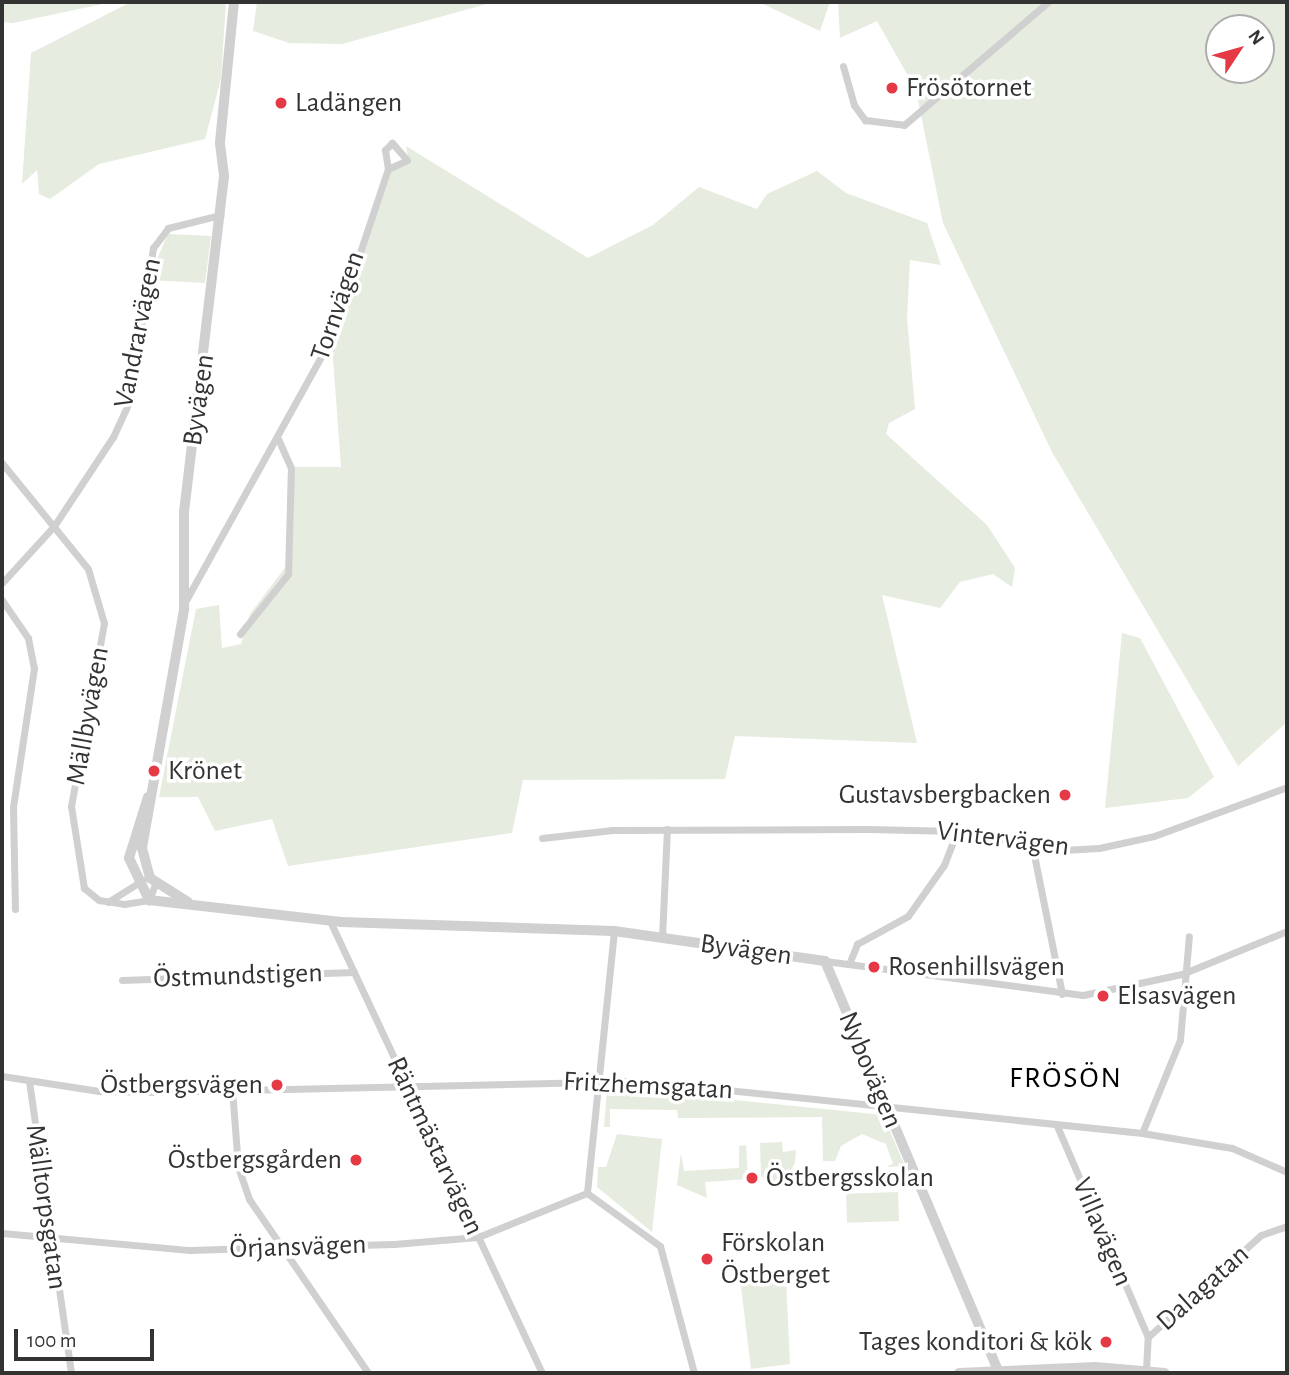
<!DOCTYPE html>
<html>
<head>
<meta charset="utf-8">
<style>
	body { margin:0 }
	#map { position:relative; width:1289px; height:1375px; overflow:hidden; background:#fff; font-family:"Alegreya Sans",sans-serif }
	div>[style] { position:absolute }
	.green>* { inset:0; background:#e6ecdf; transform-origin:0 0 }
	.minor>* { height:7px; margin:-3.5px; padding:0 3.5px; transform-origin:3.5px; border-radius:3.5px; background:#d0d0d0 }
	.tertiary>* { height:10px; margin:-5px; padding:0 5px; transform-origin:5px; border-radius:5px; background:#d0d0d0 }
	.dots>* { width:19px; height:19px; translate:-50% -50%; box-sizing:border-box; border:4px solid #fff; border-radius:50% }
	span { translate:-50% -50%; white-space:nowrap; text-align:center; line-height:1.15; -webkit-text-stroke:7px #fff; paint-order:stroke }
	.poi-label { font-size:28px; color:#333 }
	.left { translate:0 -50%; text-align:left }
	.right { translate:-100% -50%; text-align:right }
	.street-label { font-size:28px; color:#333 }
	.neighbourhood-label { font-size:30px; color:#000; letter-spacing:2px }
	.frame { position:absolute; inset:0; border:4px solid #333; pointer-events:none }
	.north { position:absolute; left:1205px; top:14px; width:70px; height:70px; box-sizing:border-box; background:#fff; border:2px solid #adadad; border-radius:50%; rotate:54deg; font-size:19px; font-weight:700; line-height:28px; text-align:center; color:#333 }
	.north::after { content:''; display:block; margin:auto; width:24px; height:32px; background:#e63946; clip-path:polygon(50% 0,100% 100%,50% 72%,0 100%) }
	.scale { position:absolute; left:14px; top:1329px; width:140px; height:32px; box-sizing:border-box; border:4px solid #333; border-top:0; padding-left:9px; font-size:21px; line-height:24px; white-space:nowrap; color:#333; -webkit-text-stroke:5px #fff; paint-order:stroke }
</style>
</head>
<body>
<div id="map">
	<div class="green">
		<i style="clip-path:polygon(2px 2px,112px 2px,13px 23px,2px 22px)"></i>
		<i style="clip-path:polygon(131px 2px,226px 2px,221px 79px,205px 139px,99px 164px,50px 199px,39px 194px,37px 170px,22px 184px,31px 53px)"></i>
		<i style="clip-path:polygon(257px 2px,494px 2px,342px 44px,289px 43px,253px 31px)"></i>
		<i style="clip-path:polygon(759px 2px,830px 2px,820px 31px)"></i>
		<i style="clip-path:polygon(evenodd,838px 2px,1287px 2px,1287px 722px,1238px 766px,1052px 452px,943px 223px,916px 90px,877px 21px,840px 38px,838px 2px,1219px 28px,1261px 28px,1261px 70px,1219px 70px,1219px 28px)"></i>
		<i style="clip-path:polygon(406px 146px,588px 258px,653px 225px,699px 187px,757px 209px,767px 194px,817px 171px,846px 193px,927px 223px,941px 265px,910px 260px,907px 317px,915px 409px,889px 423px,886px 434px,987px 525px,1015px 568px,1012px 587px,993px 574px,960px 582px,940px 608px,882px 595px,917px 743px,735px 736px,725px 779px,523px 780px,512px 833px,288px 866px,272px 819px,215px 831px,198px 797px,159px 797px,196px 609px,219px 605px,222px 648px,241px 644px,250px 614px,287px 565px,288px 467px,341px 467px,332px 345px,391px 172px,409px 162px)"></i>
		<i style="clip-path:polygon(168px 234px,211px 236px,205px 283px,148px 280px)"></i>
		<i style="clip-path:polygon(1122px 633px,1140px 638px,1214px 777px,1188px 798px,1105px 808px)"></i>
		<i style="clip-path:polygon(614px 1088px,883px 1115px,905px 1166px,886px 1167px,893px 1164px,886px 1144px,862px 1134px,841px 1146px,835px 1161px,823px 1161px,822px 1117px,678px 1118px,677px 1110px,610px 1109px,610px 1127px,604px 1127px,607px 1091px)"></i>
		<i style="clip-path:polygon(617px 1134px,662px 1139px,652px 1232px,597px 1187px,598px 1167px,606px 1167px)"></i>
		<i style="clip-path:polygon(782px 1142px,783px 1152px,796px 1150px,795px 1163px,784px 1183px,774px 1185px,761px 1176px,760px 1143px)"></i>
		<i style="clip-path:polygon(746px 1145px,748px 1179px,705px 1182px,707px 1198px,677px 1185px,681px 1153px,684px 1171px,739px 1168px,739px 1146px)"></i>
		<i style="left:898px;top:1192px;width:29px;height:52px;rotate:88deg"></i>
		<i style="clip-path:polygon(752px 1269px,753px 1279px,786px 1279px,790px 1364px,751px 1369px,739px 1270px)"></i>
	</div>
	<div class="minor">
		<i style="left:843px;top:66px;width:41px;rotate:74.2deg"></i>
		<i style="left:854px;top:105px;width:19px;rotate:54deg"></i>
		<i style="left:865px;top:120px;width:39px;rotate:7deg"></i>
		<i style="left:904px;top:125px;width:189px;rotate:-40.5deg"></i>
		<i style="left:2px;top:463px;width:136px;rotate:50.9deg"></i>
		<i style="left:88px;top:569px;width:56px;rotate:73.5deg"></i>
		<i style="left:104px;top:623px;width:186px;rotate:100.2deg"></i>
		<i style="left:71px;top:806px;width:83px;rotate:81deg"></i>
		<i style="left:84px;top:888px;width:19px;rotate:39deg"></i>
		<i style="left:99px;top:900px;width:25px;rotate:9deg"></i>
		<i style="left:124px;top:904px;width:25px;rotate:-9deg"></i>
		<i style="left:149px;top:900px;width:17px;rotate:-69deg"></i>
		<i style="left:2px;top:583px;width:77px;rotate:-47.6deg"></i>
		<i style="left:54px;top:526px;width:107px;rotate:-56.5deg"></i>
		<i style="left:113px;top:437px;width:41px;rotate:-65.3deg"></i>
		<i style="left:130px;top:400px;width:154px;rotate:-81.4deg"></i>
		<i style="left:153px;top:248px;width:25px;rotate:-53deg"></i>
		<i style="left:168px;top:228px;width:54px;rotate:-14deg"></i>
		<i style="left:2px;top:600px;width:46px;rotate:55.6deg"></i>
		<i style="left:28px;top:638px;width:31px;rotate:79deg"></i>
		<i style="left:34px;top:668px;width:141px;rotate:98.6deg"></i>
		<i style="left:13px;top:807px;width:102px;rotate:88.9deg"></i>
		<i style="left:185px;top:602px;width:301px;rotate:-61deg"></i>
		<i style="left:331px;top:339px;width:179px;rotate:-71.5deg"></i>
		<i style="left:388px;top:169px;width:21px;rotate:-25deg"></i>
		<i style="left:407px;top:160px;width:23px;rotate:-131deg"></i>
		<i style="left:392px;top:143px;width:10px;rotate:135deg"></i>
		<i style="left:385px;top:150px;width:19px;rotate:81deg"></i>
		<i style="left:240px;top:634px;width:77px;rotate:-51.3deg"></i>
		<i style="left:288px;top:574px;width:106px;rotate:-88.4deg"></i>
		<i style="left:291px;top:468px;width:32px;rotate:-114deg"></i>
		<i style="left:542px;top:838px;width:71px;rotate:-6.4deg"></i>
		<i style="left:613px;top:830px;width:254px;rotate:-0.2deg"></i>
		<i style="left:867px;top:829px;width:90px;rotate:1.3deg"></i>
		<i style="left:957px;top:831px;width:108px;rotate:10.2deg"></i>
		<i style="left:1063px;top:850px;width:36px;rotate:-3deg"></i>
		<i style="left:1099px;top:848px;width:56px;rotate:-12.3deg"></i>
		<i style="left:1154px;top:836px;width:142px;rotate:-20.2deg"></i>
		<i style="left:1032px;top:845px;width:152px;rotate:78.6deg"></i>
		<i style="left:108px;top:902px;width:41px;rotate:-32.2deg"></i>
		<i style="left:329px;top:919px;width:501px;rotate:64.87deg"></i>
		<i style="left:614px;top:931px;width:263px;rotate:95.9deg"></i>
		<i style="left:587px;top:1193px;width:90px;rotate:36deg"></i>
		<i style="left:660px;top:1246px;width:131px;rotate:75deg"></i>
		<i style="left:662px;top:938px;width:109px;rotate:-87.4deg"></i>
		<i style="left:825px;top:961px;width:260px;rotate:7.5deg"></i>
		<i style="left:1083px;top:995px;width:101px;rotate:-12deg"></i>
		<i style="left:1182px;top:974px;width:113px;rotate:-22.3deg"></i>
		<i style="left:849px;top:964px;width:22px;rotate:-68deg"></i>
		<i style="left:857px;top:944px;width:58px;rotate:-28.8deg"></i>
		<i style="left:908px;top:916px;width:62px;rotate:-54.8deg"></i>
		<i style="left:944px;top:865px;width:36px;rotate:-69deg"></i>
		<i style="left:122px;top:980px;width:232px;rotate:-2deg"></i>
		<i style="left:2px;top:1076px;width:98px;rotate:8.8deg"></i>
		<i style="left:99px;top:1091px;width:60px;rotate:1deg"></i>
		<i style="left:159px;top:1092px;width:481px;rotate:-1.3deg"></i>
		<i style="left:640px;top:1081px;width:505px;rotate:5.91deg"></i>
		<i style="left:1142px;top:1133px;width:91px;rotate:9.5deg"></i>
		<i style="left:1232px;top:1148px;width:60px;rotate:23.6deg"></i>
		<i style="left:29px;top:1081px;width:295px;rotate:81.8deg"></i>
		<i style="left:232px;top:1089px;width:78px;rotate:85.6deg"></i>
		<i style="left:238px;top:1167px;width:34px;rotate:71deg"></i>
		<i style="left:249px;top:1199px;width:211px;rotate:55.6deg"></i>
		<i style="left:1057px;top:1126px;width:230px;rotate:66.7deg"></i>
		<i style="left:1142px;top:1133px;width:100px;rotate:-67.8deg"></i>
		<i style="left:1180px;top:1040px;width:104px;rotate:-85.1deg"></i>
		<i style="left:2px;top:1233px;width:189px;rotate:5.2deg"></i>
		<i style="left:190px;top:1250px;width:204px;rotate:-1.7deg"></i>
		<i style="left:394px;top:1244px;width:84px;rotate:-4.8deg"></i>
		<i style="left:478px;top:1237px;width:118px;rotate:-22deg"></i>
		<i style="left:1146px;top:1370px;width:33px;rotate:-87deg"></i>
		<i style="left:1148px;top:1337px;width:152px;rotate:-42.1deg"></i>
		<i style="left:1261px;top:1235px;width:28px;rotate:-19deg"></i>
	</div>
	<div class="tertiary">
		<i style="left:148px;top:797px;width:64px;rotate:107.3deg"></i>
		<i style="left:129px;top:858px;width:47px;rotate:64.5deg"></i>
		<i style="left:149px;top:900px;width:193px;rotate:6.5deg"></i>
		<i style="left:341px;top:922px;width:273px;rotate:1.9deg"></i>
		<i style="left:614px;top:931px;width:213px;rotate:8.1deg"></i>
		<i style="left:825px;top:961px;width:445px;rotate:67.1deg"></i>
		<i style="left:188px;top:902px;width:45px;rotate:-147.7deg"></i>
		<i style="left:150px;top:878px;width:31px;rotate:-105deg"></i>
		<i style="left:142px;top:848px;width:243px;rotate:-80deg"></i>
		<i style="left:184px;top:609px;width:97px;rotate:-90deg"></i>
		<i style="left:184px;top:512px;width:338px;rotate:-83.2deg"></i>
		<i style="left:224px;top:176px;width:34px;rotate:-97deg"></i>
		<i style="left:220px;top:142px;width:141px;rotate:-84.3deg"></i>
		<i style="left:959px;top:1373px;width:136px;rotate:-2.5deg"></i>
		<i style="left:1095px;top:1367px;width:70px;rotate:4.9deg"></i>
	</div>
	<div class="dots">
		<i style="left:892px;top:88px;background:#e63946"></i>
		<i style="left:281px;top:103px;background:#e63946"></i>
		<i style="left:154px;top:771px;background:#e63946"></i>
		<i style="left:1065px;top:795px;background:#e63946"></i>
		<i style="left:874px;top:967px;background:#e63946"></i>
		<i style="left:1103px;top:996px;background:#e63946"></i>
		<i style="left:277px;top:1085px;background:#e63946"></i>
		<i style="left:356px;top:1160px;background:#e63946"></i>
		<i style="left:752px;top:1178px;background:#e63946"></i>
		<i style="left:707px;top:1259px;background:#e63946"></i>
		<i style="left:1106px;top:1342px;background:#e63946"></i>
	</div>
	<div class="poi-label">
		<span class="left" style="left:906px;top:88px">Frösötornet</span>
		<span class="left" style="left:295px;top:103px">Ladängen</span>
		<span class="left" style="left:168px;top:771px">Krönet</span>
		<span class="right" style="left:1051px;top:795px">Gustavsbergbacken</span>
		<span class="left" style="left:888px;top:967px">Rosenhillsvägen</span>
		<span class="left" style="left:1117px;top:996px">Elsasvägen</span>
		<span class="right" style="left:263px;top:1085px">Östbergsvägen</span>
		<span class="right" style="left:342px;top:1160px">Östbergsgården</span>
		<span class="left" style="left:766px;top:1178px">Östbergsskolan</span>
		<span class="left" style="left:721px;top:1259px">Förskolan<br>Östberget</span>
		<span class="right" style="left:1092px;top:1342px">Tages konditori &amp; kök</span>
	</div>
	<div class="street-label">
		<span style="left:338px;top:306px;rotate:-71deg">Tornvägen</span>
		<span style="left:138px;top:333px;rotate:-79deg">Vandrarvägen</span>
		<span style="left:199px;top:400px;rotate:-82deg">Byvägen</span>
		<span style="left:88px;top:716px;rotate:-80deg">Mällbyvägen</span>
		<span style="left:1003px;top:839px;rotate:7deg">Vintervägen</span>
		<span style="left:746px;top:950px;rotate:8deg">Byvägen</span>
		<span style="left:238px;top:976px;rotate:-2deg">Östmundstigen</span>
		<span style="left:870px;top:1070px;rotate:67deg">Nybovägen</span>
		<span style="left:648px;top:1086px;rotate:3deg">Fritzhemsgatan</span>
		<span style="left:435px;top:1146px;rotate:65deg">Räntmästarvägen</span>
		<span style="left:46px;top:1207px;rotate:82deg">Mälltorpsgatan</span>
		<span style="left:1102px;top:1232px;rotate:67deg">Villavägen</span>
		<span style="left:298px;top:1247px;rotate:-2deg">Örjansvägen</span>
		<span style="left:1203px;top:1288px;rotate:-42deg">Dalagatan</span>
	</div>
	<div class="neighbourhood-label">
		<span style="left:1066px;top:1078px">FRÖSÖN</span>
	</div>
	<div class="frame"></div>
	<div class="north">N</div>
	<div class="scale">100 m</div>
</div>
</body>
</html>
